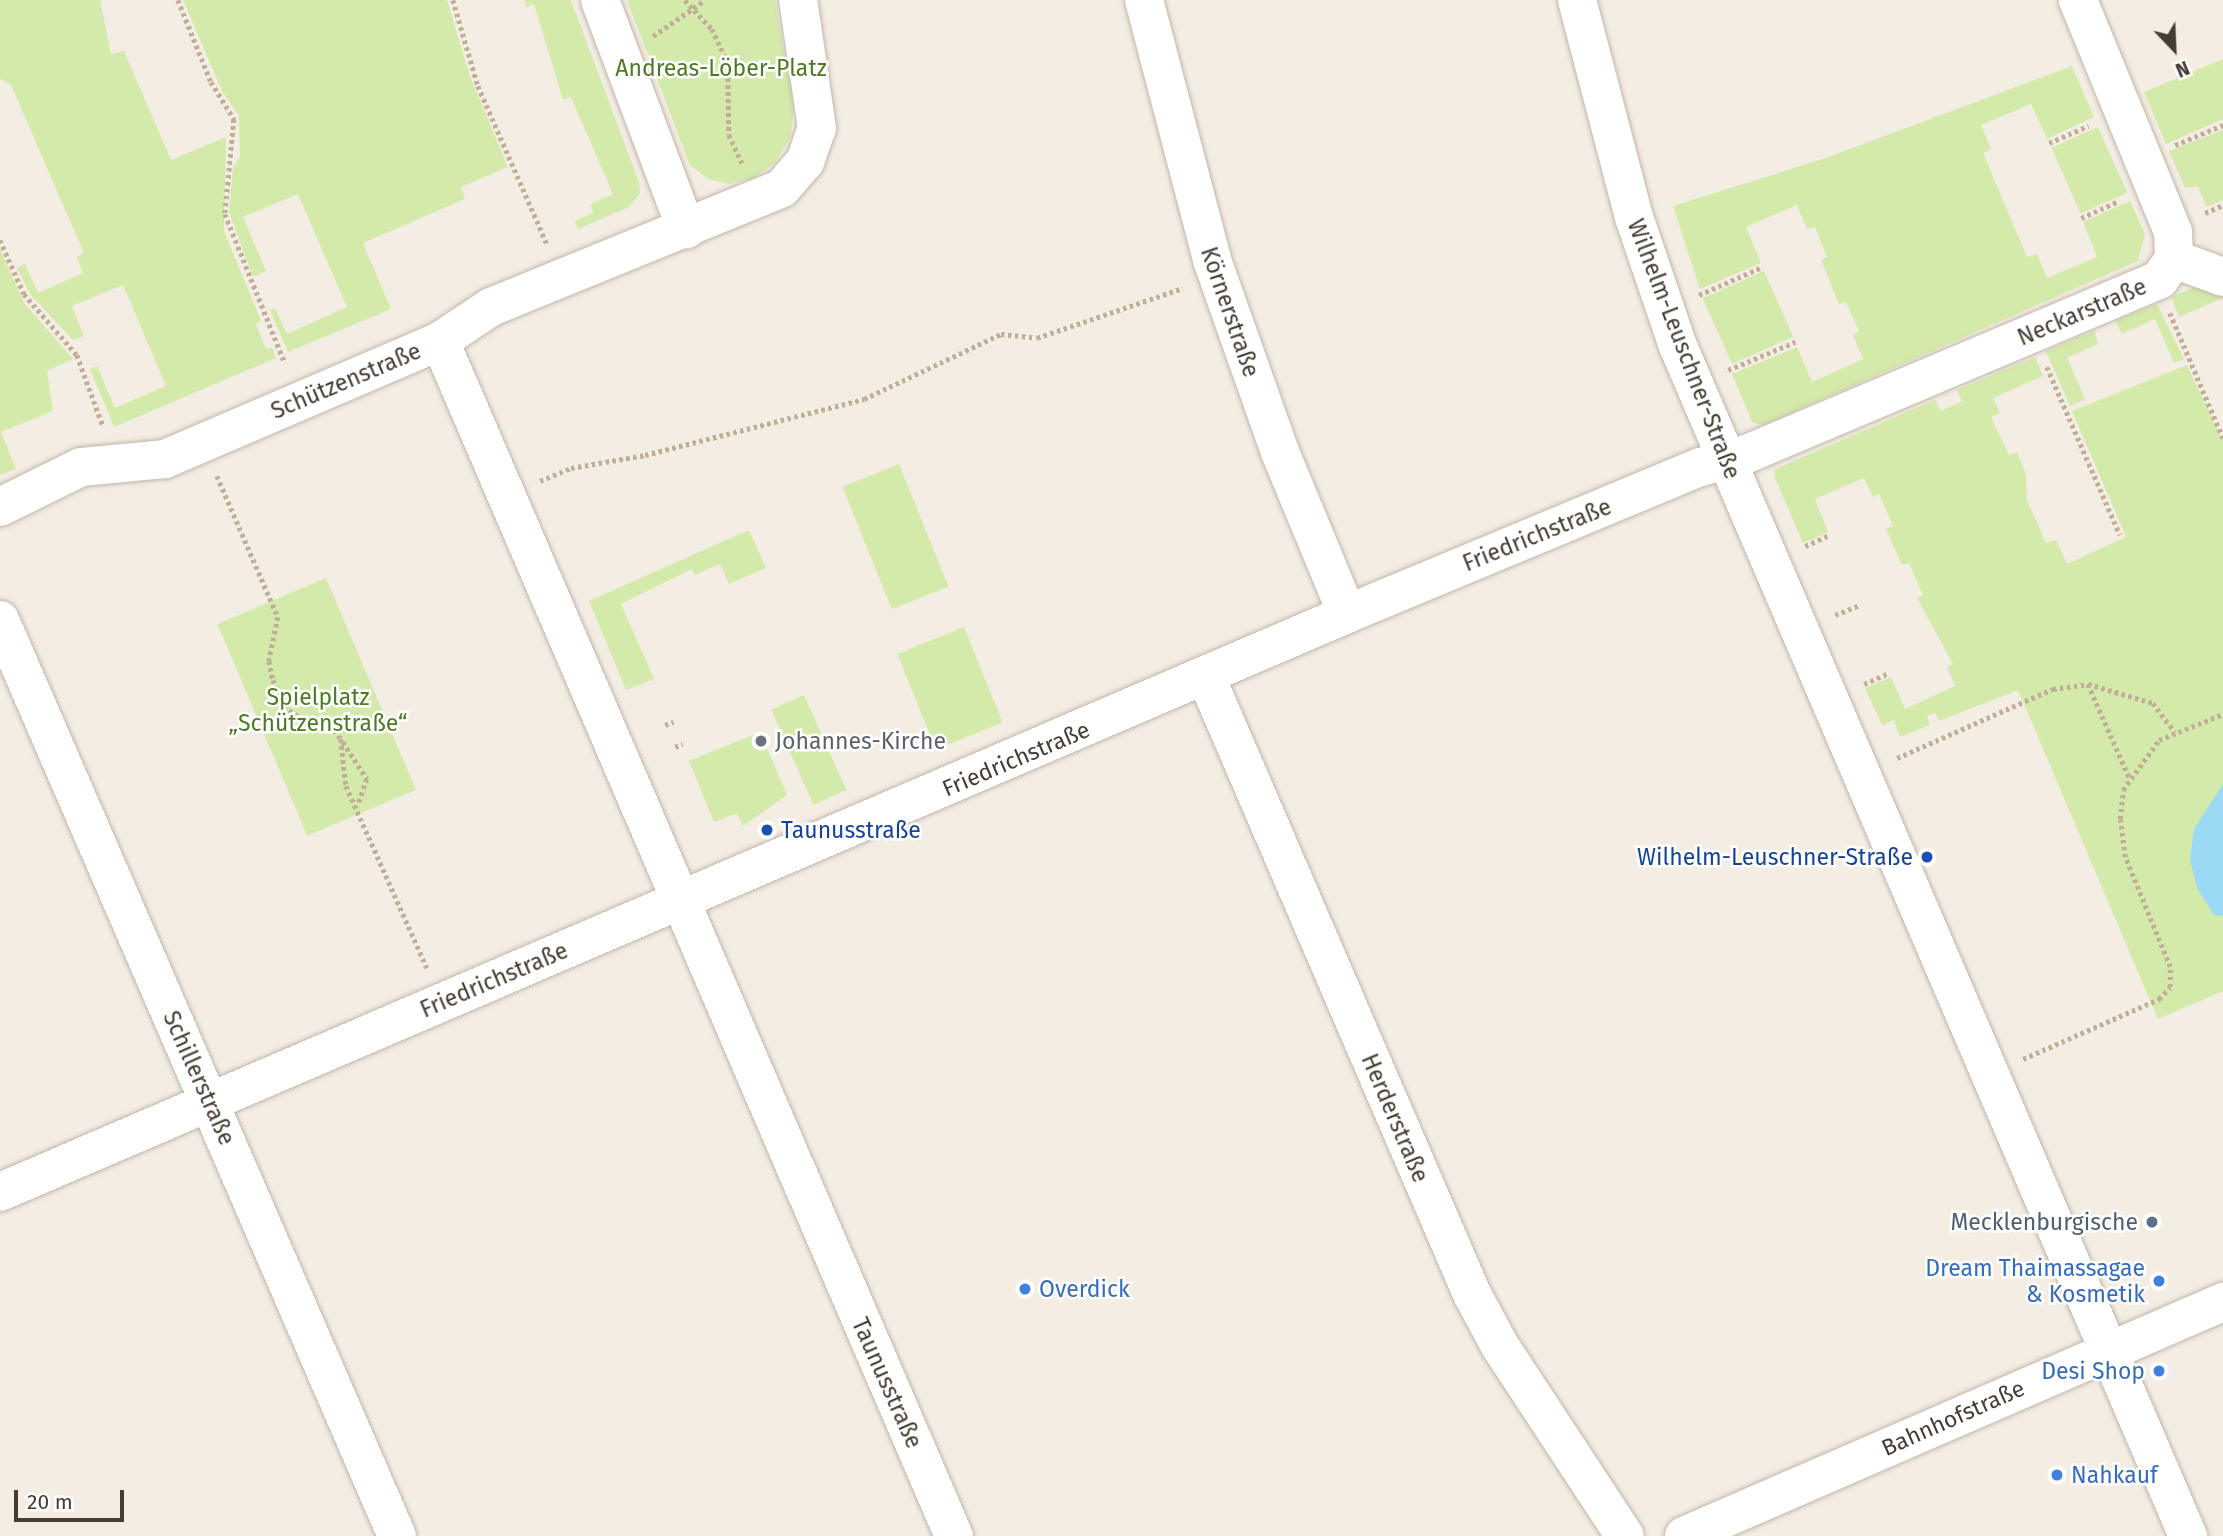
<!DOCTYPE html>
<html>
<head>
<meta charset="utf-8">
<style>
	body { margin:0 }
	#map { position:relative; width:2223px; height:1536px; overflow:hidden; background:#f3ede4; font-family:"Fira Sans",sans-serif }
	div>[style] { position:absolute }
	.green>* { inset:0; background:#d4eaaa; transform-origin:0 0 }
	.water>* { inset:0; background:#9cd9f4 }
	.path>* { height:4.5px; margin-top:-2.25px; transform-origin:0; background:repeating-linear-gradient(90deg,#c1ae96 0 3.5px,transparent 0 7px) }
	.roads { filter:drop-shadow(0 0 2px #c2b6a9) drop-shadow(0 0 2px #c2b6a9) }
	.minor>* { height:38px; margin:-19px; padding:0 19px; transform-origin:19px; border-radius:19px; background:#fff }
	.dots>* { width:19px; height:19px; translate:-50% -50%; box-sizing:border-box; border:4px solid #fff; border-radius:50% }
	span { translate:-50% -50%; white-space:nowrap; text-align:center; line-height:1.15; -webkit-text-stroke:5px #fff; paint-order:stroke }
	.park-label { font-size:23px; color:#4e7a24 }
	.street-label { font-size:23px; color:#453c33 }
	.worship-label { font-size:23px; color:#5b616d }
	.left { translate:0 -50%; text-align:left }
	.transit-label { font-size:23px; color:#164399 }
	.right { translate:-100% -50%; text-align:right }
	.service-label { font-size:23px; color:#4e5e75 }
	.shop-label { font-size:23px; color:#366cbe }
	.north { position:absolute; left:2139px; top:14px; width:70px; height:70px; -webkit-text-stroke:5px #fff; paint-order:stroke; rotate:157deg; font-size:19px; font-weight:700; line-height:28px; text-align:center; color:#453c33 }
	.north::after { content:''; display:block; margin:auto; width:24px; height:32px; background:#453c33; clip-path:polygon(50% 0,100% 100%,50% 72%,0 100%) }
	.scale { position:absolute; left:14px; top:1490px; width:110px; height:32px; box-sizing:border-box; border:4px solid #453c33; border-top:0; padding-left:9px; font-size:21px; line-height:24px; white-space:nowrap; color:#453c33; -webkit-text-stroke:5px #fff; paint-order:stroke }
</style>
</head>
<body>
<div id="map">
	<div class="green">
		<i style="clip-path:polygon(0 0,100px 0,111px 54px,124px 51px,171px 160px,226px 137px,224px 231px,261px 321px,256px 324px,266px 349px,272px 347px,276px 358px,114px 427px,90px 369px,97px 366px,115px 408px,166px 386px,123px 285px,72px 306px,84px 336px,73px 340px,30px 294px,17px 268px,25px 264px,38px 293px,83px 273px,77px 257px,84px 253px,11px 85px,0 79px)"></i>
		<i style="clip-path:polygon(183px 0,447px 0,470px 76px,508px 167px,461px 187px,465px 199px,363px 243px,391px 309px,288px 352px,270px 310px,275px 308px,287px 334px,347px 307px,298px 194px,243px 217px,266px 271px,253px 277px,229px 212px,233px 167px,240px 157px,239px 116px,222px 91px)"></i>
		<i style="clip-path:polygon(525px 0,571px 0,639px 182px,640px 193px,629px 207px,578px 229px,575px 221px,594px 212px,590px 204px,613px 194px,571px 97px,563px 100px,534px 4px,526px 7px)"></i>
		<i style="clip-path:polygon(627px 0,775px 0,794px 108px,790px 138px,774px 164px,753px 178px,729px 184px,708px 179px,690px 165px)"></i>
		<i style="clip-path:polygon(2223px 59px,2223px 119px,2166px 144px,2144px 92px)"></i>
		<i style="clip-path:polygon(2072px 66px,2094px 117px,2047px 139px,2031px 104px,1981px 125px,1991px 149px,1983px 153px,2027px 257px,2037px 254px,2047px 278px,2097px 257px,2083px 222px,2130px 201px,2145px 234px,2138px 261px,1763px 425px,1752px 422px,1732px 374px,1797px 347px,1812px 382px,1863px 359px,1853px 335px,1859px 331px,1846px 302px,1839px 304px,1821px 260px,1827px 257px,1815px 227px,1807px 229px,1797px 205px,1746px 227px,1761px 263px,1700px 289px,1673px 206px,1823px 159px)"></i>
		<i style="left:2098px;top:127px;width:72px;height:51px;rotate:66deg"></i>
		<i style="clip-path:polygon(2223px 130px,2223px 200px,2206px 207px,2198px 186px,2185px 188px,2169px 151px)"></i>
		<i style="clip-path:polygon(0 249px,24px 303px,73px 359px,47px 371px,53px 411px,1px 432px,16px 469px,0 475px)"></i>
		<i style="left:1764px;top:271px;width:72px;height:67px;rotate:66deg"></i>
		<i style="clip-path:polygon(2209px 281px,2223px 286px,2223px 298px,2179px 317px,2171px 297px)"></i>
		<i style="clip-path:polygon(2157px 304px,2184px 359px,2174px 363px,2155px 319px,2122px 334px,2115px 321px)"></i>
		<i style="clip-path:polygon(2095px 331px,2098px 344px,2067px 358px,2085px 399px,2070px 406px,2046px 351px)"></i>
		<i style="clip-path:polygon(2035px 357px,2043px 376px,1993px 398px,2000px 413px,1991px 417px,2009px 455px,2017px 452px,2026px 474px,2027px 500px,2046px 543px,2056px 540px,2067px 564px,2126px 537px,2072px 411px,2187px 365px,2223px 440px,2223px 991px,2158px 1019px,2018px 690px,1939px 721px,1935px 713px,1927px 716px,1930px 725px,1900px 737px,1894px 720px,1882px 725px,1865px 688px,1891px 677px,1905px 709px,1955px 686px,1947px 667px,1953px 664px,1917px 598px,1923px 595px,1909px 563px,1902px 565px,1886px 529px,1893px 526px,1879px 494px,1873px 497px,1864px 478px,1815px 499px,1828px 532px,1803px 543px,1774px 476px,1775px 469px,1935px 400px,1941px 411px,1962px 401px,1957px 390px)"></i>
		<i style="left:899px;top:464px;width:132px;height:61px;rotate:68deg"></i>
		<i style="clip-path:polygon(749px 530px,766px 568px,729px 584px,720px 564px,695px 575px,692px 569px,621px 604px,654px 679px,626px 690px,589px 601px)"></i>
		<i style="left:326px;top:578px;width:230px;height:118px;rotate:67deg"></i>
		<i style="left:964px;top:627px;width:103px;height:72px;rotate:68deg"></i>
		<i style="left:804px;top:695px;width:104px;height:36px;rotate:66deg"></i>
		<i style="clip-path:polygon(760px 732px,787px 795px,743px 826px,737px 813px,714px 822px,689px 761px)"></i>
	</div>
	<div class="water">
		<i style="clip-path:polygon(2223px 784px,2223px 916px,2214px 915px,2197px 888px,2190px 860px,2194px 829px)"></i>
	</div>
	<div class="path">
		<i style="left:178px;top:0;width:88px;rotate:68.1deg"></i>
		<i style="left:211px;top:82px;width:44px;rotate:58.1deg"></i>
		<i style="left:234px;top:119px;width:95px;rotate:95.4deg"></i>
		<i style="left:225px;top:214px;width:161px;rotate:68.1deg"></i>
		<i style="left:453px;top:0;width:90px;rotate:73.8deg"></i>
		<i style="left:478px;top:86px;width:172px;rotate:66.4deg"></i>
		<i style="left:685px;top:0;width:40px;rotate:47deg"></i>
		<i style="left:712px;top:29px;width:38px;rotate:65deg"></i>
		<i style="left:728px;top:64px;width:71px;rotate:89.2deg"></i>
		<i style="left:729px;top:135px;width:31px;rotate:65deg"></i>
		<i style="left:653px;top:36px;width:63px;rotate:-34.7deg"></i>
		<i style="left:2049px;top:143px;width:43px;rotate:-23.6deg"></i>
		<i style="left:2175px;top:145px;width:52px;rotate:-22.6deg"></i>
		<i style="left:2205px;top:213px;width:20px;rotate:-24deg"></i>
		<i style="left:2081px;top:218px;width:42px;rotate:-24.1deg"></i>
		<i style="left:0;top:240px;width:59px;rotate:66deg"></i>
		<i style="left:24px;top:294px;width:81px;rotate:49deg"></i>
		<i style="left:77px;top:355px;width:76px;rotate:69.9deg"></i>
		<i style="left:1699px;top:295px;width:69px;rotate:-24deg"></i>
		<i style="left:2170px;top:313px;width:136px;rotate:67deg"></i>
		<i style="left:2047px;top:367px;width:183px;rotate:66.5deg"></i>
		<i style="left:1728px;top:370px;width:73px;rotate:-22.7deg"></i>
		<i style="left:217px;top:476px;width:154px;rotate:66.6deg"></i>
		<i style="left:278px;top:617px;width:45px;rotate:101.6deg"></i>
		<i style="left:269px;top:661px;width:19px;rotate:78deg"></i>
		<i style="left:273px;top:680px;width:34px;rotate:62deg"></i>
		<i style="left:289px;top:710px;width:23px;rotate:34deg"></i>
		<i style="left:308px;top:723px;width:27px;rotate:15deg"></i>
		<i style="left:334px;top:730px;width:11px;rotate:52deg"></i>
		<i style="left:341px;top:739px;width:47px;rotate:83.9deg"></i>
		<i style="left:346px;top:786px;width:199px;rotate:66deg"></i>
		<i style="left:540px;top:481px;width:34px;rotate:-23deg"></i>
		<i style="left:571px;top:468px;width:75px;rotate:-10deg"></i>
		<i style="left:645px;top:455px;width:226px;rotate:-14.3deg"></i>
		<i style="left:864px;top:399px;width:152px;rotate:-25.4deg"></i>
		<i style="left:1001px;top:334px;width:36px;rotate:6deg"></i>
		<i style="left:1037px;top:338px;width:154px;rotate:-18.9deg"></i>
		<i style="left:1805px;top:546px;width:27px;rotate:-24deg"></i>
		<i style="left:1835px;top:615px;width:27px;rotate:-22deg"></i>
		<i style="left:1864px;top:684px;width:27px;rotate:-24deg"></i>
		<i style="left:2088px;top:684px;width:102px;rotate:66.2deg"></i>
		<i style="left:665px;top:725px;width:9px;rotate:-21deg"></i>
		<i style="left:343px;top:742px;width:44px;rotate:57deg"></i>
		<i style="left:367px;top:779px;width:28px;rotate:109deg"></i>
		<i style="left:675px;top:747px;width:8px;rotate:-23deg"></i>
		<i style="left:1897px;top:758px;width:171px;rotate:-23.9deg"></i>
		<i style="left:2053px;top:689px;width:35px;rotate:-8deg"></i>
		<i style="left:2088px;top:684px;width:68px;rotate:16.3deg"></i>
		<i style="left:2153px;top:703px;width:36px;rotate:53deg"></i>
		<i style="left:2023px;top:1059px;width:149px;rotate:-23.8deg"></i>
		<i style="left:2159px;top:999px;width:16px;rotate:-47deg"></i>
		<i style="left:2170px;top:987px;width:20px;rotate:-90deg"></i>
		<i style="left:2170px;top:967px;width:119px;rotate:-112.2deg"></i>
		<i style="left:2125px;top:857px;width:38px;rotate:-97deg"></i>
		<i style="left:2120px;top:819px;width:29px;rotate:-84deg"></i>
		<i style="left:2123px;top:790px;width:62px;rotate:-54.2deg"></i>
		<i style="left:2159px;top:740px;width:69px;rotate:-22.1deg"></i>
	</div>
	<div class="roads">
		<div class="minor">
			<i style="left:600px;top:0;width:245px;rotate:69.4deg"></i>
			<i style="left:1144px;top:0;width:269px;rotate:75.3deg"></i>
			<i style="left:1212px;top:260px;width:204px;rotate:70.5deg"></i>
			<i style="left:1280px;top:452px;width:175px;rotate:67.5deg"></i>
			<i style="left:1577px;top:0;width:224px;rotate:75.3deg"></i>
			<i style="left:1634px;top:217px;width:136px;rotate:71.2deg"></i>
			<i style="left:1678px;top:346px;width:1295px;rotate:66.8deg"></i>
			<i style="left:2174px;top:259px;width:52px;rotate:20.2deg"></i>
			<i style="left:440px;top:341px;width:1301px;rotate:66.73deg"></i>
			<i style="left:0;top:507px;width:90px;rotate:-26.3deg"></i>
			<i style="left:81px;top:467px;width:84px;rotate:-5.4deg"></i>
			<i style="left:165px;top:459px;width:299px;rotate:-23.2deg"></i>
			<i style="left:440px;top:341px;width:61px;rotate:-33.7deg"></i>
			<i style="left:491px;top:307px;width:314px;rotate:-22.2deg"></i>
			<i style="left:782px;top:188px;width:35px;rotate:-49deg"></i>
			<i style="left:805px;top:162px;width:36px;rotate:-71deg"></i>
			<i style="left:817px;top:128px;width:129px;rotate:-98.4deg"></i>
			<i style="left:0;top:620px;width:998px;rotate:66.57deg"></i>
			<i style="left:1206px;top:677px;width:672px;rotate:66.68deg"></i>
			<i style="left:1472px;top:1294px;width:59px;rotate:61.7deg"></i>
			<i style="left:1500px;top:1346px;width:227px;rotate:56.7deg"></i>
			<i style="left:0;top:1192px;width:1466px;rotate:-23.22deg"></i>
			<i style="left:1347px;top:614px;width:383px;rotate:-22.6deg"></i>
			<i style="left:1701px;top:467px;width:50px;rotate:-16.3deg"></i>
			<i style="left:1749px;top:453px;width:446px;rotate:-22.9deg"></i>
			<i style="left:2160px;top:279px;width:24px;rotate:-55deg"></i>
			<i style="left:2174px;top:259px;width:27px;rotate:-92deg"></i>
			<i style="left:2173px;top:232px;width:251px;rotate:-112.3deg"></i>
			<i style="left:1684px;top:1536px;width:588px;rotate:-23.47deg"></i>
		</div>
	</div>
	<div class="dots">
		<i style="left:761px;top:741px;background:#6b7280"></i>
		<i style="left:767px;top:830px;background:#1a4fb4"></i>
		<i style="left:1927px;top:857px;background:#1a4fb4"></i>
		<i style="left:2152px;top:1222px;background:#5c6f8a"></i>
		<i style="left:2159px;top:1281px;background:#3f7fe0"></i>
		<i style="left:1025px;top:1289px;background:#3f7fe0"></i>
		<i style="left:2159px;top:1371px;background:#3f7fe0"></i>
		<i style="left:2057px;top:1475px;background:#3f7fe0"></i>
	</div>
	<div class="park-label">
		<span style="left:721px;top:68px">Andreas-Löber-Platz</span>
		<span style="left:318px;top:710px">Spielplatz<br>„Schützenstraße“</span>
	</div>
	<div class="street-label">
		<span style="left:1230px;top:312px;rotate:71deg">Körnerstraße</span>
		<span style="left:2082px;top:312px;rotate:-23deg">Neckarstraße</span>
		<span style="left:1684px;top:349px;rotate:69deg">Wilhelm-Leuschner-Straße</span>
		<span style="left:346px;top:381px;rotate:-23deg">Schützenstraße</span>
		<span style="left:1537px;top:535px;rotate:-22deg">Friedrichstraße</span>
		<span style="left:1016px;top:759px;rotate:-23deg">Friedrichstraße</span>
		<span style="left:494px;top:980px;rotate:-23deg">Friedrichstraße</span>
		<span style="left:199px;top:1078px;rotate:66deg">Schillerstraße</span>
		<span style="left:1395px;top:1118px;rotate:67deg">Herderstraße</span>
		<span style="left:887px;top:1383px;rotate:66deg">Taunusstraße</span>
		<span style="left:1953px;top:1418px;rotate:-24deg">Bahnhofstraße</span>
	</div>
	<div class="worship-label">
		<span class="left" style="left:775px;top:741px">Johannes-Kirche</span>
	</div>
	<div class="transit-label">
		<span class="left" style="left:781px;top:830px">Taunusstraße</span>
		<span class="right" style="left:1913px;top:857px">Wilhelm-Leuschner-Straße</span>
	</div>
	<div class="service-label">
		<span class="right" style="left:2138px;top:1222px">Mecklenburgische</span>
	</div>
	<div class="shop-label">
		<span class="right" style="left:2145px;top:1281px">Dream Thaimassagae<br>&amp; Kosmetik</span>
		<span class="left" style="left:1039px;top:1289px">Overdick</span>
		<span class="right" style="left:2145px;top:1371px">Desi Shop</span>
		<span class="left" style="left:2071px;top:1475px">Nahkauf</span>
	</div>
	<div class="north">N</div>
	<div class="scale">20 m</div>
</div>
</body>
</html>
